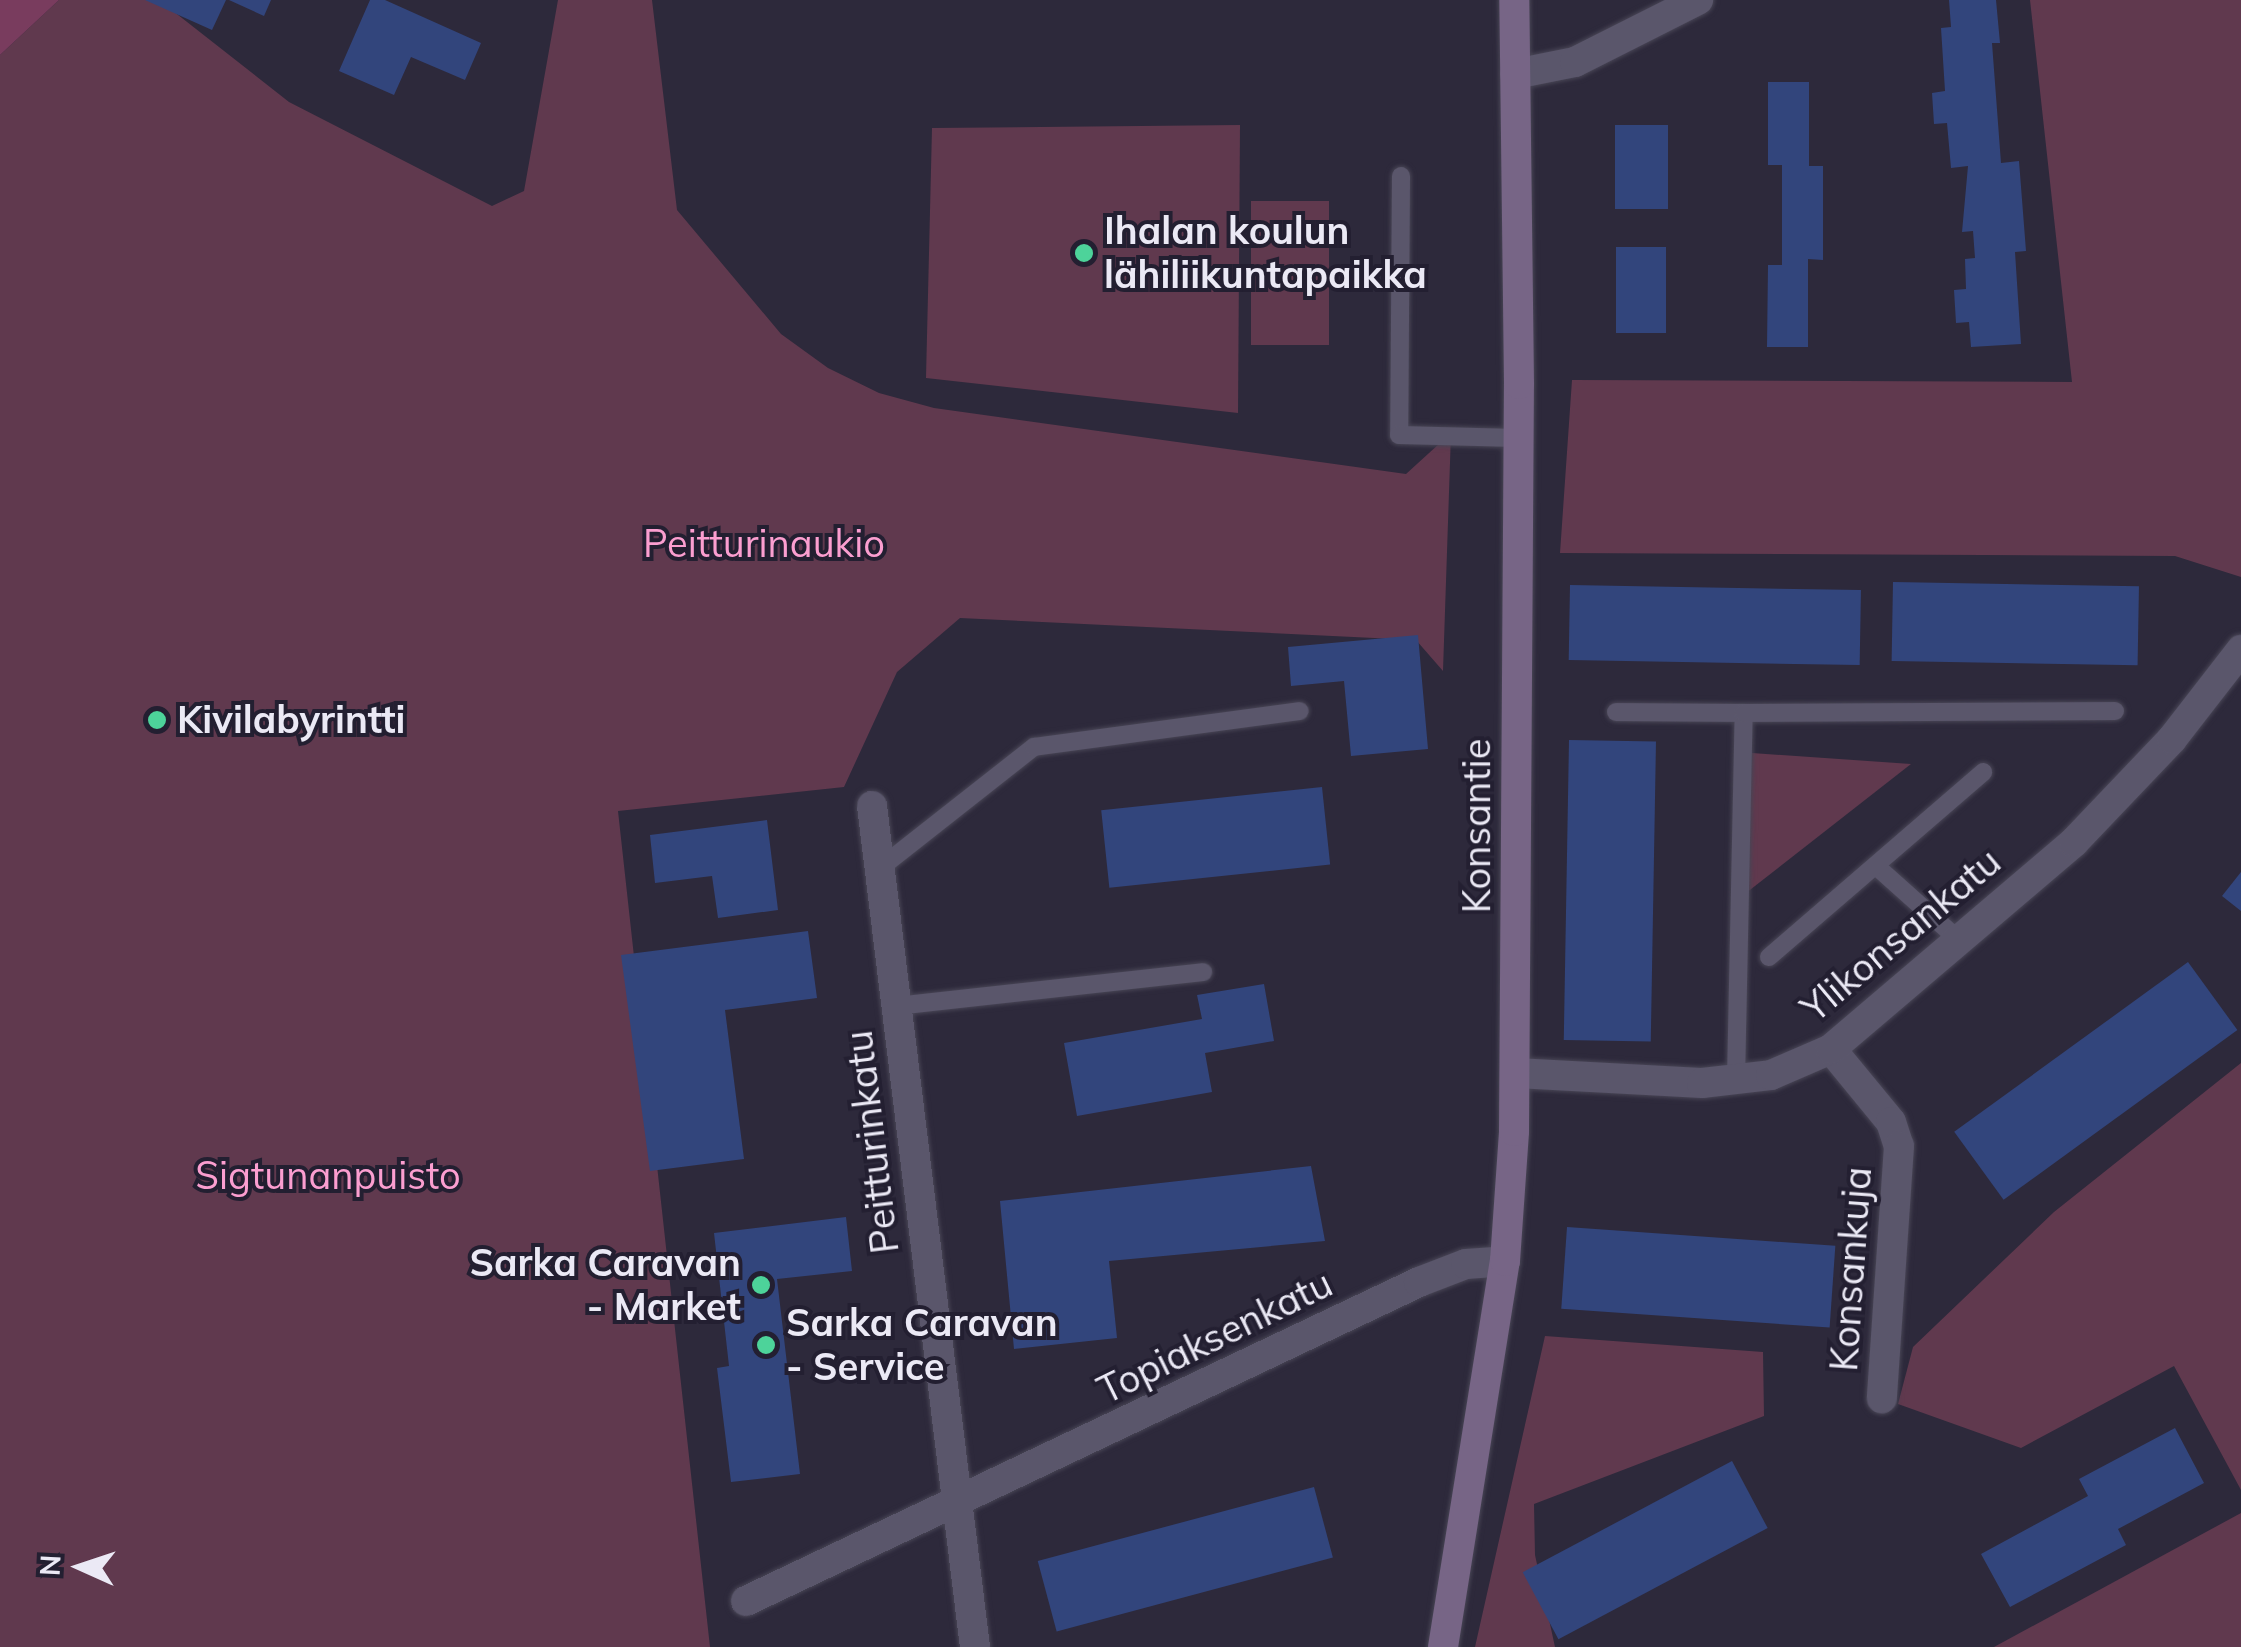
<!DOCTYPE html>
<html>
<head>
<meta charset="utf-8">
<style>
	body { margin:0 }
	#map { position:relative; width:2241px; height:1647px; overflow:hidden; background:#2d293b; font-family:Mulish,sans-serif }
	div>[style] { position:absolute }
	.green>* { inset:0; background:#60394e; transform-origin:0 0 }
	.forest>* { inset:0; background:#793c5e }
	.building>* { inset:0; background:#32457c; transform-origin:0 0 }
	.roads { filter:drop-shadow(0 0 2px #484555) drop-shadow(0 0 2px #484555) }
	.lane>* { height:18px; margin:-9px; padding:0 9px; transform-origin:9px; border-radius:9px; background:#5a566b }
	.street>* { height:30px; margin:-15px; padding:0 15px; transform-origin:15px; border-radius:15px; background:#5a566b }
	.secondary>* { height:30px; margin:-15px; padding:0 15px; transform-origin:15px; border-radius:15px; background:#776586 }
	.dots>* { width:28px; height:28px; translate:-50% -50%; box-sizing:border-box; border:5px solid #231f31; border-radius:50% }
	span { translate:-50% -50%; white-space:nowrap; text-align:center; line-height:1.15; -webkit-text-stroke:8px #231f31; paint-order:stroke }
	.poi-label { font-size:38px; color:#ebe9f5; font-weight:700 }
	.left { translate:0 -50%; text-align:left }
	.right { translate:-100% -50%; text-align:right }
	.park-label { font-size:38px; color:#fb9ed0 }
	.street-label { font-size:38px; color:#ebe9f5 }
	.north { position:absolute; left:30px; top:1517px; width:100px; height:100px; -webkit-text-stroke:8px #231f31; paint-order:stroke; rotate:273deg; font-size:28px; font-weight:700; line-height:40px; text-align:center; color:#ebe9f5 }
	.north::after { content:''; display:block; margin:auto; width:35px; height:45px; background:#ebe9f5; clip-path:polygon(50% 0,100% 100%,50% 72%,0 100%) }
</style>
</head>
<body>
<div id="map">
	<div class="green">
		<i style="clip-path:polygon(59px 0,159px 0,289px 102px,492px 206px,524px 191px,558px 0,652px 0,677px 210px,781px 334px,828px 368px,879px 393px,934px 408px,1406px 474px,1451px 433px,1443px 671px,1416px 640px,960px 618px,897px 672px,844px 787px,618px 811px,710px 1647px,0 1647px,0 55px)"></i>
		<i style="clip-path:polygon(2030px 0,2241px 0,2241px 577px,2175px 556px,1560px 553px,1572px 380px,2072px 382px)"></i>
		<i style="clip-path:polygon(1240px 125px,1238px 413px,926px 378px,932px 128px)"></i>
		<i style="left:1251px;top:201px;width:78px;height:144px"></i>
		<i style="clip-path:polygon(1752px 753px,1911px 764px,1746px 893px)"></i>
		<i style="clip-path:polygon(2241px 1063px,2241px 1490px,2174px 1366px,2021px 1448px,1898px 1404px,1913px 1347px,2054px 1212px)"></i>
		<i style="clip-path:polygon(1545px 1336px,1763px 1352px,1764px 1416px,1534px 1504px,1535px 1555px,1555px 1647px,1475px 1647px)"></i>
		<i style="clip-path:polygon(2241px 1513px,2241px 1647px,1994px 1647px)"></i>
	</div>
	<div class="forest">
		<i style="clip-path:polygon(0 0,59px 0,0 55px)"></i>
	</div>
	<div class="building">
		<i style="clip-path:polygon(145px 0,226px 0,212px 30px)"></i>
		<i style="clip-path:polygon(229px 0,271px 0,264px 16px)"></i>
		<i style="clip-path:polygon(370px 0,385px 0,481px 43px,465px 80px,411px 57px,394px 95px,339px 71px)"></i>
		<i style="clip-path:polygon(1949px 0,1996px 0,2000px 43px,1992px 43px,2001px 163px,2019px 161px,2026px 251px,2015px 252px,2021px 344px,1971px 347px,1969px 322px,1956px 323px,1954px 290px,1966px 289px,1965px 259px,1975px 258px,1973px 231px,1962px 232px,1968px 166px,1951px 168px,1947px 123px,1934px 124px,1932px 93px,1945px 91px,1941px 28px,1951px 27px)"></i>
		<i style="clip-path:polygon(1768px 82px,1809px 82px,1809px 166px,1823px 166px,1823px 260px,1808px 259px,1808px 347px,1767px 347px,1768px 265px,1782px 265px,1782px 165px,1768px 165px)"></i>
		<i style="left:1615px;top:125px;width:53px;height:84px"></i>
		<i style="left:1616px;top:247px;width:50px;height:86px"></i>
		<i style="left:1893px;top:582px;width:246px;height:79px;rotate:1deg"></i>
		<i style="left:1570px;top:585px;width:291px;height:75px;rotate:1deg"></i>
		<i style="clip-path:polygon(1418px 635px,1428px 749px,1351px 756px,1344px 681px,1291px 686px,1288px 647px)"></i>
		<i style="left:1569px;top:740px;width:87px;height:300px;rotate:1deg"></i>
		<i style="left:1322px;top:787px;width:78px;height:222px;rotate:84deg"></i>
		<i style="clip-path:polygon(767px 820px,778px 910px,718px 918px,712px 876px,655px 883px,650px 835px)"></i>
		<i style="clip-path:polygon(2241px 872px,2241px 911px,2222px 896px)"></i>
		<i style="clip-path:polygon(808px 931px,817px 998px,725px 1010px,744px 1159px,650px 1171px,621px 955px)"></i>
		<i style="left:2188px;top:962px;width:84px;height:289px;rotate:54deg"></i>
		<i style="clip-path:polygon(1264px 984px,1274px 1041px,1205px 1053px,1212px 1092px,1077px 1116px,1064px 1043px,1202px 1019px,1197px 995px)"></i>
		<i style="clip-path:polygon(1311px 1166px,1325px 1241px,1109px 1261px,1117px 1338px,1014px 1349px,1000px 1201px)"></i>
		<i style="clip-path:polygon(846px 1217px,852px 1271px,777px 1279px,800px 1474px,731px 1482px,717px 1368px,729px 1366px,714px 1233px)"></i>
		<i style="left:1567px;top:1227px;width:269px;height:82px;rotate:4deg"></i>
		<i style="clip-path:polygon(2175px 1428px,2204px 1483px,2118px 1529px,2126px 1545px,2010px 1607px,1981px 1554px,2088px 1496px,2079px 1479px)"></i>
		<i style="left:1732px;top:1461px;width:76px;height:237px;rotate:62deg"></i>
		<i style="left:1314px;top:1487px;width:73px;height:286px;rotate:75deg"></i>
	</div>
	<div class="roads">
		<div class="lane">
			<i style="left:1401px;top:176px;width:259px;rotate:90.4deg"></i>
			<i style="left:1399px;top:435px;width:118px;rotate:1.5deg"></i>
			<i style="left:1616px;top:712px;width:128px;rotate:0.4deg"></i>
			<i style="left:1876px;top:866px;width:113px;rotate:41.8deg"></i>
			<i style="left:880px;top:868px;width:196px;rotate:-38.2deg"></i>
			<i style="left:1034px;top:747px;width:268px;rotate:-7.7deg"></i>
			<i style="left:1769px;top:957px;width:283px;rotate:-40.8deg"></i>
			<i style="left:896px;top:1006px;width:309px;rotate:-6.3deg"></i>
			<i style="left:1736px;top:1080px;width:367px;rotate:-88.8deg"></i>
			<i style="left:1744px;top:713px;width:371px;rotate:-0.3deg"></i>
		</div>
		<div class="street">
			<i style="left:1515px;top:74px;width:61px;rotate:-11.3deg"></i>
			<i style="left:1575px;top:62px;width:138px;rotate:-26.8deg"></i>
			<i style="left:872px;top:806px;width:847px;rotate:83.02deg"></i>
			<i style="left:1831px;top:1049px;width:94px;rotate:50.6deg"></i>
			<i style="left:1891px;top:1122px;width:25px;rotate:72deg"></i>
			<i style="left:1899px;top:1146px;width:253px;rotate:93.9deg"></i>
			<i style="left:1516px;top:1073px;width:186px;rotate:3.1deg"></i>
			<i style="left:1702px;top:1083px;width:69px;rotate:-6.6deg"></i>
			<i style="left:1771px;top:1075px;width:65px;rotate:-23.4deg"></i>
			<i style="left:1831px;top:1049px;width:319px;rotate:-40.4deg"></i>
			<i style="left:2074px;top:842px;width:142px;rotate:-46.4deg"></i>
			<i style="left:2172px;top:739px;width:113px;rotate:-52.2deg"></i>
			<i style="left:746px;top:1601px;width:745px;rotate:-25.36deg"></i>
			<i style="left:1419px;top:1282px;width:50px;rotate:-21deg"></i>
			<i style="left:1466px;top:1264px;width:39px;rotate:-4deg"></i>
		</div>
		<div class="secondary">
			<i style="left:1443px;top:1647px;width:391px;rotate:-80.9deg"></i>
			<i style="left:1505px;top:1261px;width:130px;rotate:-86deg"></i>
			<i style="left:1514px;top:1131px;width:747px;rotate:-89.62deg"></i>
			<i style="left:1519px;top:384px;width:384px;rotate:-90.7deg"></i>
		</div>
	</div>
	<div class="dots">
		<i style="left:1084px;top:253px;background:#4dd39a"></i>
		<i style="left:157px;top:720px;background:#4dd39a"></i>
		<i style="left:761px;top:1285px;background:#4dd39a"></i>
		<i style="left:766px;top:1345px;background:#4dd39a"></i>
	</div>
	<div class="poi-label">
		<span class="left" style="left:1104px;top:253px">Ihalan koulun<br>lähiliikuntapaikka</span>
		<span class="left" style="left:177px;top:720px">Kivilabyrintti</span>
		<span class="right" style="left:741px;top:1285px">Sarka Caravan<br>- Market</span>
		<span class="left" style="left:786px;top:1345px">Sarka Caravan<br>- Service</span>
	</div>
	<div class="park-label">
		<span style="left:764px;top:544px">Peitturinaukio</span>
		<span style="left:328px;top:1176px">Sigtunanpuisto</span>
	</div>
	<div class="street-label">
		<span style="left:1477px;top:826px;rotate:-90deg">Konsantie</span>
		<span style="left:1901px;top:935px;rotate:-40deg">Ylikonsankatu</span>
		<span style="left:872px;top:1142px;rotate:-97deg">Peitturinkatu</span>
		<span style="left:1851px;top:1269px;rotate:-86deg">Konsankuja</span>
		<span style="left:1215px;top:1337px;rotate:-26deg">Topiaksenkatu</span>
	</div>
	<div class="north">N</div>
</div>
</body>
</html>
